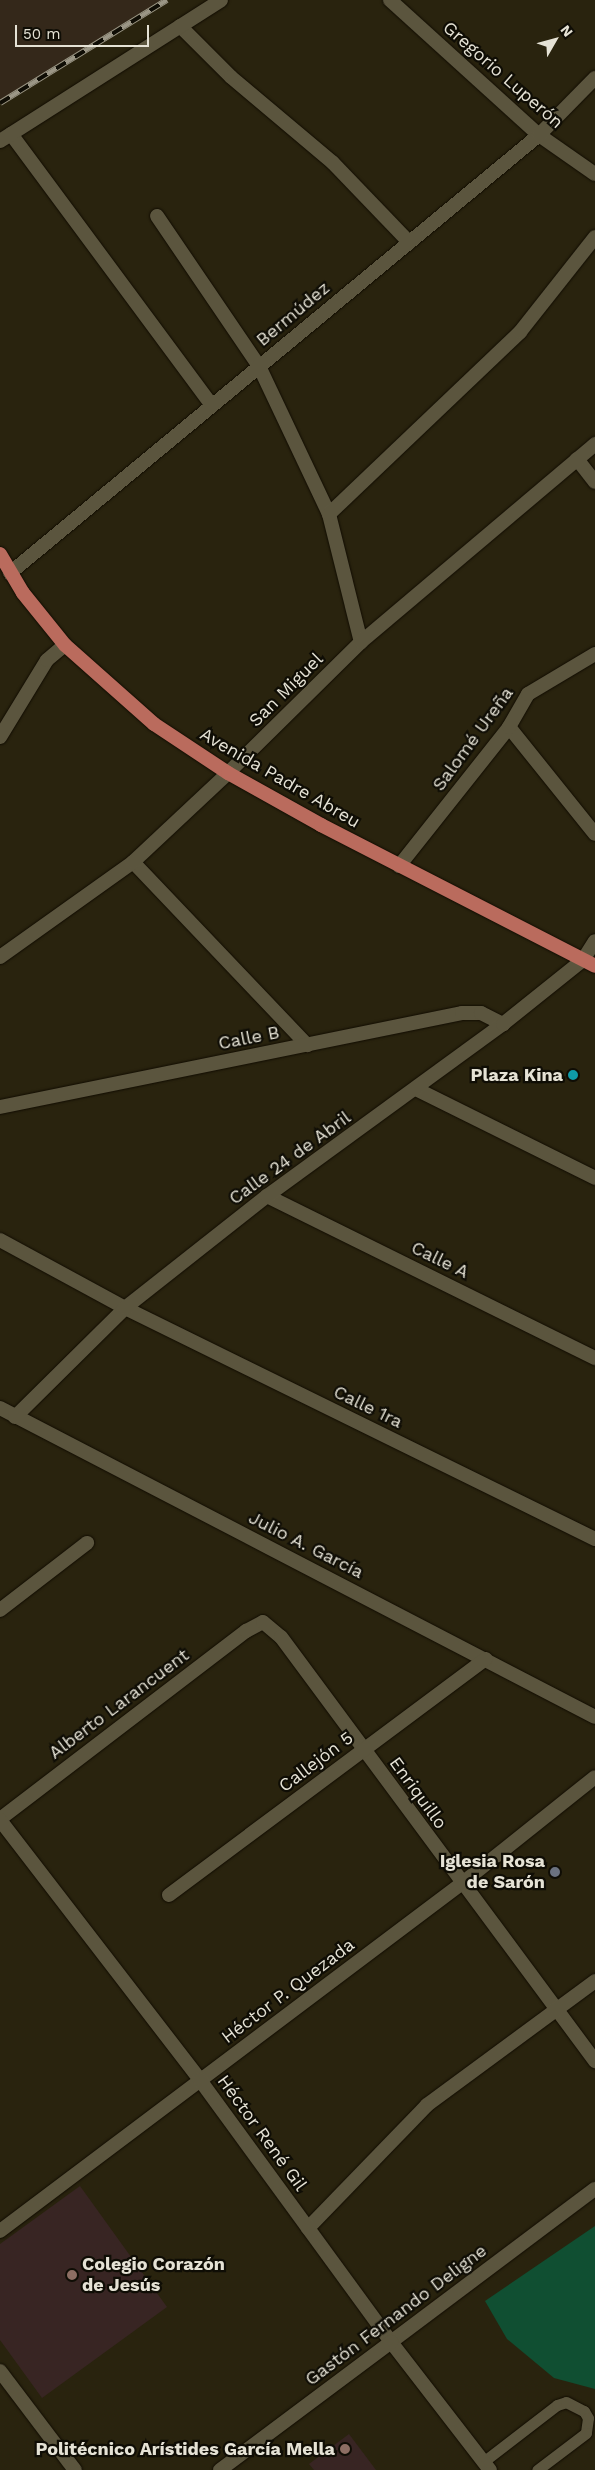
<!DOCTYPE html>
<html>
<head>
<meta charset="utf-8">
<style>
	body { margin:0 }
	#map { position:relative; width:595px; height:2470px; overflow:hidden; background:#29230e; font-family:"Work Sans",sans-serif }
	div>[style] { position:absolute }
	.industrial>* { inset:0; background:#34281a }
	.education>* { inset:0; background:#382523 }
	.green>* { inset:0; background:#104f32 }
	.roads { filter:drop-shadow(0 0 1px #110c00) drop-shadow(0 0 1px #110c00) }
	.service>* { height:11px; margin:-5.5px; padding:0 5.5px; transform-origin:5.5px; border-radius:5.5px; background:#5b553e }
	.minor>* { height:14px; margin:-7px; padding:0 7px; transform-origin:7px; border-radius:7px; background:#5b553e }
	.tertiary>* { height:14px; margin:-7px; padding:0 7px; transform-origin:7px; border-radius:7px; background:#5b553e }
	.secondary>* { height:14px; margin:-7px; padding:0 7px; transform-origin:7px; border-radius:7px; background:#5b553e }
	.primary>* { height:14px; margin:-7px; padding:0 7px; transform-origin:7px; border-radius:7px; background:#ba6b5d }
	.rail>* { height:5.5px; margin-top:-2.75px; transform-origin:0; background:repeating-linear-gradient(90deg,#0f0d05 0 11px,#9b9686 0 22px); box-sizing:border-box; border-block:1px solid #9b9686 }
	.dots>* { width:14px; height:14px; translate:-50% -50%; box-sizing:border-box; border:2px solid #0f0d05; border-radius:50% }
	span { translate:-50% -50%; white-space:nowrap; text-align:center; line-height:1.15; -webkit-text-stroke:4.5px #0f0d05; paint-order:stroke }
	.street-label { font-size:18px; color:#e5e2d5 }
	.poi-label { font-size:18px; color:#e5e2d5; font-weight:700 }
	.right { translate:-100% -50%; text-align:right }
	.left { translate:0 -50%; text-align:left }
	.north { position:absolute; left:530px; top:15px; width:50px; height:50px; -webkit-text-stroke:4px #0f0d05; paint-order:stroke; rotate:52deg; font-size:14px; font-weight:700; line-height:20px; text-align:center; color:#e5e2d5 }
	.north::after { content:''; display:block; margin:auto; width:18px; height:22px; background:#e5e2d5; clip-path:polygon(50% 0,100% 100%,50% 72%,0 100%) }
	.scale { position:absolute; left:15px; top:25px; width:134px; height:22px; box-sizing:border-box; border:2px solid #e5e2d5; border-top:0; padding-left:6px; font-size:15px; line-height:18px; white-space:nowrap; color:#e5e2d5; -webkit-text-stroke:4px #0f0d05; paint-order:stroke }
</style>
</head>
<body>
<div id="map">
	<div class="industrial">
		<i style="clip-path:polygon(0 0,161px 0,0 100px)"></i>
	</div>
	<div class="education">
		<i style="clip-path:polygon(80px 2186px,167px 2307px,42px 2398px,0 2340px,0 2244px)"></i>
		<i style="clip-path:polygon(349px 2434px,376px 2470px,314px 2470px,309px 2464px)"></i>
	</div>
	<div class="green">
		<i style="clip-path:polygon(595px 2226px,595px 2389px,554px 2378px,507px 2339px,485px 2301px)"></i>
	</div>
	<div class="roads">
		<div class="service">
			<i style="left:483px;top:2462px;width:93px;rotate:-37.6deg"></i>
			<i style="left:557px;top:2405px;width:9px;rotate:-18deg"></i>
			<i style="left:566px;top:2402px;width:20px;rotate:27deg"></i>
			<i style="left:584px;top:2411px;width:8px;rotate:60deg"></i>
			<i style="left:588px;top:2418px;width:15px;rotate:98deg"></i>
			<i style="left:586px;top:2433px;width:61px;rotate:142.9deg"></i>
		</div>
		<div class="minor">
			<i style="left:390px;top:0;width:201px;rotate:42.2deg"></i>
			<i style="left:539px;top:135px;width:68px;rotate:34.9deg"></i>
			<i style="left:180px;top:26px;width:72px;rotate:45deg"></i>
			<i style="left:231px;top:77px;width:133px;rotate:40.1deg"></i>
			<i style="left:333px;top:163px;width:110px;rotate:46.1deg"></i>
			<i style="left:11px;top:134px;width:338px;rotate:53.5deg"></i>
			<i style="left:0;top:141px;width:262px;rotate:-32.5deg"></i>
			<i style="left:157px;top:216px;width:181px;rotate:55.8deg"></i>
			<i style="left:259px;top:366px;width:164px;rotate:64.7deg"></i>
			<i style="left:329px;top:514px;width:132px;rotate:76deg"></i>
			<i style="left:577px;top:459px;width:29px;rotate:52deg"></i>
			<i style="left:329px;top:514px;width:264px;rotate:-43.6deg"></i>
			<i style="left:520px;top:332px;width:121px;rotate:-51.7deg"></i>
			<i style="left:10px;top:573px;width:687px;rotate:-39.62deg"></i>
			<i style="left:539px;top:135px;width:80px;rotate:-45.5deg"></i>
			<i style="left:509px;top:727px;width:137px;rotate:51.2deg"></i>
			<i style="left:0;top:737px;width:90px;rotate:-58.6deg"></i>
			<i style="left:47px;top:660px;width:23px;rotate:-40deg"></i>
			<i style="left:133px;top:862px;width:253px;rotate:46.4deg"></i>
			<i style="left:399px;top:866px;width:177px;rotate:-51.6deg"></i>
			<i style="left:509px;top:727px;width:38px;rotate:-60deg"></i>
			<i style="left:528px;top:694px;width:78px;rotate:-30.8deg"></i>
			<i style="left:0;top:957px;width:163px;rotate:-35.5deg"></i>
			<i style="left:133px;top:862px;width:130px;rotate:-43.1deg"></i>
			<i style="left:228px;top:773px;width:187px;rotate:-44.6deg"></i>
			<i style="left:361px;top:642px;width:307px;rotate:-40.2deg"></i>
			<i style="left:416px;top:1089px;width:200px;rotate:26.4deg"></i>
			<i style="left:0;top:1107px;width:471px;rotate:-11.5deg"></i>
			<i style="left:462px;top:1013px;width:19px"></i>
			<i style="left:481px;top:1013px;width:25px;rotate:27deg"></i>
			<i style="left:267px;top:1196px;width:366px;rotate:26.3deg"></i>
			<i style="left:0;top:1240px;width:142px;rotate:28.5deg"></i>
			<i style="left:125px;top:1308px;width:524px;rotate:26.17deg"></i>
			<i style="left:0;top:1408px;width:670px;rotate:27.44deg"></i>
			<i style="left:15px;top:1417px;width:155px;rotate:-44.7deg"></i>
			<i style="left:125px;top:1308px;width:181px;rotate:-38.3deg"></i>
			<i style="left:267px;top:1196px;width:292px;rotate:-36.1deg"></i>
			<i style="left:503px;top:1024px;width:102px;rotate:-38.7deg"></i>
			<i style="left:583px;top:960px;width:22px;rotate:-58deg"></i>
			<i style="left:0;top:1610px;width:110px;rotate:-37.6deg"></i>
			<i style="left:0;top:1819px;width:310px;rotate:-37.4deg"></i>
			<i style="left:246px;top:1631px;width:19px;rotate:-28deg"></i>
			<i style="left:263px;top:1622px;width:23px;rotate:40deg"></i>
			<i style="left:281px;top:1637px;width:528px;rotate:53.48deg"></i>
			<i style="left:169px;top:1895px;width:395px;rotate:-36.7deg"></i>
			<i style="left:308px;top:2228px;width:171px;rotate:-45.9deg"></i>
			<i style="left:427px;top:2105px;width:209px;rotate:-36.4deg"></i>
			<i style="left:0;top:2231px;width:577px;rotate:-36.97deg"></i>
			<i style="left:461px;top:1884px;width:171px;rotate:-38.6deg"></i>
			<i style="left:391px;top:2342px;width:255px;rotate:-36.9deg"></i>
		</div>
		<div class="tertiary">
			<i style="left:0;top:1820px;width:328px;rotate:52.4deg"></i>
			<i style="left:200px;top:2080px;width:324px;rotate:53.9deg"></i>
			<i style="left:391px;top:2342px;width:162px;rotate:52.3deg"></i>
			<i style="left:220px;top:2470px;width:214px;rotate:-36.8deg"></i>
		</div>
		<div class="secondary">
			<i style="left:0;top:2371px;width:124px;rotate:52.9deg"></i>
		</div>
		<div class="primary">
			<i style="left:0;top:554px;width:45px;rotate:59.5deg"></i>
			<i style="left:23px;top:593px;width:67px;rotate:51.1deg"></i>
			<i style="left:65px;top:645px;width:119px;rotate:41.6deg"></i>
			<i style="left:154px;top:724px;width:89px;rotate:33.5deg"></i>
			<i style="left:228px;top:773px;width:107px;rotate:29.2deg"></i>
			<i style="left:321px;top:825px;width:308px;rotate:27.2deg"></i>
		</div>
	</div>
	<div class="rail">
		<i style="left:0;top:103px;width:196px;rotate:-31.7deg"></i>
	</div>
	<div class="dots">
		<i style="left:573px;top:1075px;background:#0f9aa8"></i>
		<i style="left:555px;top:1872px;background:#6b7280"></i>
		<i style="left:72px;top:2275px;background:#8d6e63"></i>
		<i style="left:345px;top:2449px;background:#8d6e63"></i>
	</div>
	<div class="street-label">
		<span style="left:503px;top:75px;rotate:41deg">Gregorio Luperón</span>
		<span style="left:293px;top:314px;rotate:-40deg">Bermúdez</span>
		<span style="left:286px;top:690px;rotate:-45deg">San Miguel</span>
		<span style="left:473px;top:739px;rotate:-54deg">Salomé Ureña</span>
		<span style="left:280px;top:778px;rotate:30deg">Avenida Padre Abreu</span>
		<span style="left:249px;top:1038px;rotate:-11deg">Calle B</span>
		<span style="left:290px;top:1158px;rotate:-36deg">Calle 24 de Abril</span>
		<span style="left:440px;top:1260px;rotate:26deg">Calle A</span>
		<span style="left:368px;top:1407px;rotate:26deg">Calle 1ra</span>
		<span style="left:306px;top:1545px;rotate:27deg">Julio A. García</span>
		<span style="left:119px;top:1704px;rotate:-37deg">Alberto Larancuent</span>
		<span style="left:316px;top:1762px;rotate:-37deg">Callejón 5</span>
		<span style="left:418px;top:1793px;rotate:54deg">Enriquillo</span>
		<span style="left:288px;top:1991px;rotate:-37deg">Héctor P. Quezada</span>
		<span style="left:262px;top:2133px;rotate:54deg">Héctor René Gil</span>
		<span style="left:396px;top:2315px;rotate:-37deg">Gastón Fernando Deligne</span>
	</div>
	<div class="poi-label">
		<span class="right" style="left:563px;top:1075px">Plaza Kina</span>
		<span class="right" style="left:545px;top:1872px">Iglesia Rosa<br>de Sarón</span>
		<span class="left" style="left:82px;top:2275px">Colegio Corazón<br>de Jesús</span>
		<span class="right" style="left:335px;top:2449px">Politécnico Arístides García Mella</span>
	</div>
	<div class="north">N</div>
	<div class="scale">50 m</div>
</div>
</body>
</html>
